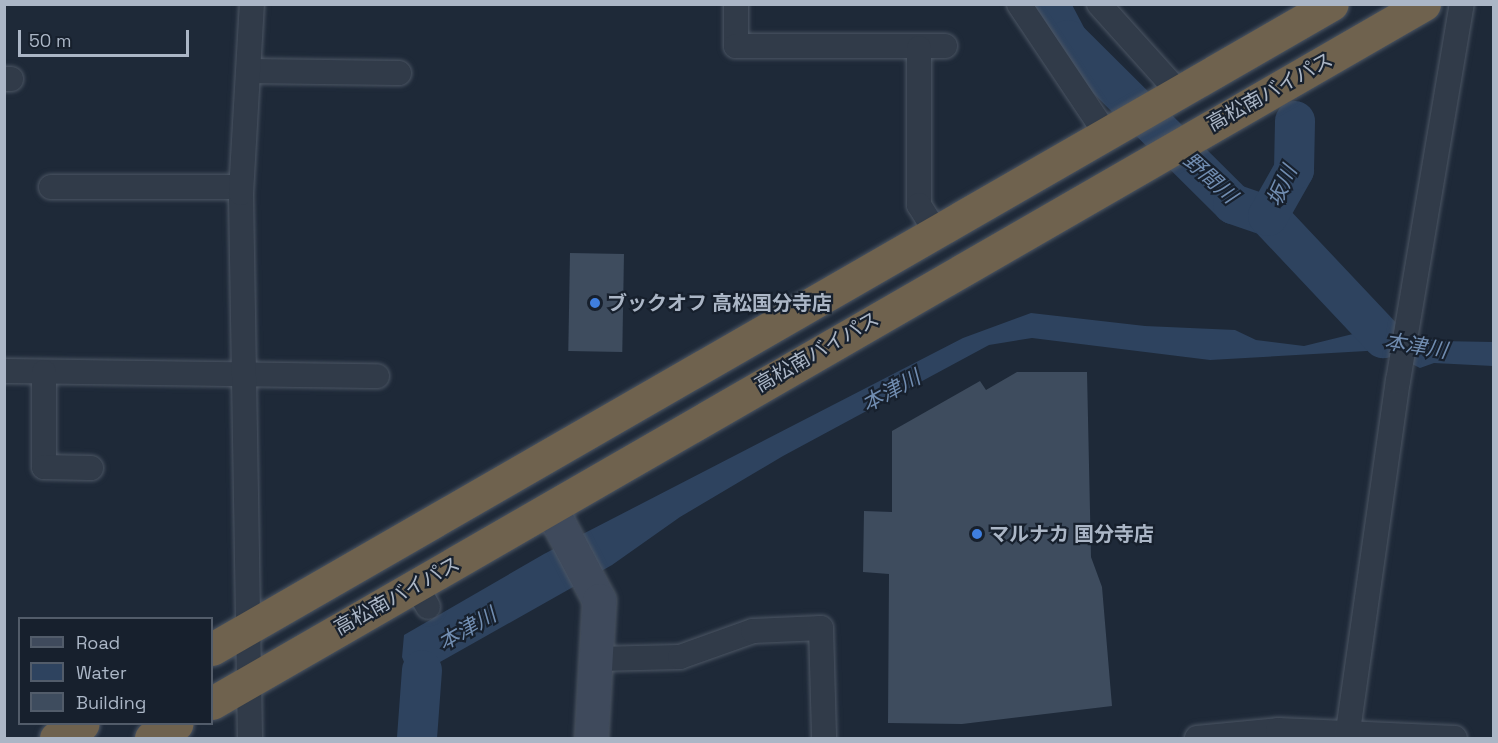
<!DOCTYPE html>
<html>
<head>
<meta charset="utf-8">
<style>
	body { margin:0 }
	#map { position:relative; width:1498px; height:743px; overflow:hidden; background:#1e2938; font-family:"Space Grotesk","Noto Sans JP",sans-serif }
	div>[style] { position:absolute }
	.water>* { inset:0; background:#2e435f }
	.river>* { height:40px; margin:-20px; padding:0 20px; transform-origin:20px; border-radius:20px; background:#2e435f }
	.building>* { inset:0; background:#3e4c5e; transform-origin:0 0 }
	.roads { filter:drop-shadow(0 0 2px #4c5664) drop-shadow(0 0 2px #4c5664) }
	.street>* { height:24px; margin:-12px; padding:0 12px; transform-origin:12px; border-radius:12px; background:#313b49 }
	.secondary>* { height:33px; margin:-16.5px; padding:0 16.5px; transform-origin:16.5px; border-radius:16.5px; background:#3f4a5c }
	.highway>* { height:33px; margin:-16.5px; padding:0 16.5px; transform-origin:16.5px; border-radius:16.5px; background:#6f624e }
	.dots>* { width:16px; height:16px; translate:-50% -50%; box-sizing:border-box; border:3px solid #17202d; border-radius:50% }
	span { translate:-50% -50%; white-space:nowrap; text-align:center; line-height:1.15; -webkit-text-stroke:4.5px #17202d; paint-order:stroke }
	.street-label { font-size:20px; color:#abb6c6 }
	.poi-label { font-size:20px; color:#abb6c6; font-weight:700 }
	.left { translate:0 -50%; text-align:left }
	.water-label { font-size:21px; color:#718db1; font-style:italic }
	.frame { position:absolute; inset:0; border:6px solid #abb6c6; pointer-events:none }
	.legend { position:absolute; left:18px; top:617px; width:195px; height:108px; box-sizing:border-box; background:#17202d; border:2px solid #525c6a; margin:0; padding:8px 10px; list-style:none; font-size:18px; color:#abb6c6 }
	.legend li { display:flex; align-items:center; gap:12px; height:30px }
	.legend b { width:30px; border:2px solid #525c6a }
	.scale { position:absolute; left:18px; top:30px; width:171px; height:27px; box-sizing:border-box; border:3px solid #abb6c6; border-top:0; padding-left:8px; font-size:18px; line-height:21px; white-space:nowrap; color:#abb6c6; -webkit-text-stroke:4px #17202d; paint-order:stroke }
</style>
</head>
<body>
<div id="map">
	<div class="water">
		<i style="clip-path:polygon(1031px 313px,1145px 326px,1235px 330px,1256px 340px,1304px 346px,1361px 332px,1371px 319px,1395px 331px,1438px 341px,1493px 342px,1493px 366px,1434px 363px,1420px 368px,1384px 350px,1210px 360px,1032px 338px,989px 345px,783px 456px,680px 517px,612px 565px,440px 662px,432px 673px,429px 723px,412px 726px,408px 672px,402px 657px,404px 635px,544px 554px,963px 338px)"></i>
	</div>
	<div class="river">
		<i style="left:1049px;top:4px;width:41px;rotate:62.2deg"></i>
		<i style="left:1068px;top:40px;width:233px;rotate:44.8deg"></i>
		<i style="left:1233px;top:204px;width:37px;rotate:19deg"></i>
		<i style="left:1268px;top:216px;width:168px;rotate:46.7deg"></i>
		<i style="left:1268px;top:216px;width:53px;rotate:-60.5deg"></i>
		<i style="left:1294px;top:170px;width:49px;rotate:-88.8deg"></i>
		<i style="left:417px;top:738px;width:68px;rotate:-85.8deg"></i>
	</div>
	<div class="building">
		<i style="left:570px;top:253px;width:54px;height:98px;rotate:1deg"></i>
		<i style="clip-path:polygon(1017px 372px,1087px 372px,1091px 557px,1102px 587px,1112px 706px,962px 724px,888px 723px,889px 574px,863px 572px,864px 511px,892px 512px,892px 431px,980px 381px,986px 390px)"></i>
	</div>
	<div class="roads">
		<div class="street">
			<i style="left:736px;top:4px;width:42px;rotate:90deg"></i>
			<i style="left:736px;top:46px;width:209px"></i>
			<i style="left:1019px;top:4px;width:156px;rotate:56.2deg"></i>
			<i style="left:1099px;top:4px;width:120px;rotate:48deg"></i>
			<i style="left:919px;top:48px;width:157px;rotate:90deg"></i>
			<i style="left:919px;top:205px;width:32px;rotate:58deg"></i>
			<i style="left:249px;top:71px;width:150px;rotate:0.8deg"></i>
			<i style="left:4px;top:79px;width:7px"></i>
			<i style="left:51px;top:187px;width:190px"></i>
			<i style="left:4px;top:371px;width:373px;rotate:0.8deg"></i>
			<i style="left:44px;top:372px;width:95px;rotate:90deg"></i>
			<i style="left:44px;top:467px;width:47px;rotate:1.2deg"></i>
			<i style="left:416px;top:586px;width:24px;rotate:60deg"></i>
			<i style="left:597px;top:659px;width:83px;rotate:-1.4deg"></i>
			<i style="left:680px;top:657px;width:77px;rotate:-19.6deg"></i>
			<i style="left:753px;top:631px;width:68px;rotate:-2.5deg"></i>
			<i style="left:821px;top:628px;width:110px;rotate:88.4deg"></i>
			<i style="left:250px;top:738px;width:545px;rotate:-90.95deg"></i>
			<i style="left:241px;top:193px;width:189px;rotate:-86.7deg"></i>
			<i style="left:1197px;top:738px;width:81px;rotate:-5.6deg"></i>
			<i style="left:1278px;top:730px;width:177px;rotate:2.6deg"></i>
			<i style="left:1347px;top:738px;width:361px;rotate:-81.9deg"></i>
			<i style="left:1398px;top:381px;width:382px;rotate:-80.4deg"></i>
		</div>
		<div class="secondary">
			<i style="left:551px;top:509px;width:103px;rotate:62.2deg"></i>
			<i style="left:599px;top:600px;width:138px;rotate:93.3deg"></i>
		</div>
		<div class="highway">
			<i style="left:212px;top:649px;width:1292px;rotate:-29.94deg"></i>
			<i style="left:212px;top:703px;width:1399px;rotate:-29.97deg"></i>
			<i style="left:56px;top:738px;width:30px;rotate:-28deg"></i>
			<i style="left:151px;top:738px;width:29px;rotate:-29deg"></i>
		</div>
	</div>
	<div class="dots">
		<i style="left:595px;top:303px;background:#3f7fe0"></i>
		<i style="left:977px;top:534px;background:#3f7fe0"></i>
	</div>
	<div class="street-label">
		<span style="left:1270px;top:92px;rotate:-29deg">高松南バイパス</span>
		<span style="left:817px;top:352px;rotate:-30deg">高松南バイパス</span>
		<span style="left:397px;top:596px;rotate:-29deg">高松南バイパス</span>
	</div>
	<div class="poi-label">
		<span class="left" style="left:607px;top:303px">ブックオフ 高松国分寺店</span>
		<span class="left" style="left:989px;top:534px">マルナカ 国分寺店</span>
	</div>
	<div class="water-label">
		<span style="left:1210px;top:178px;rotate:42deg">野間川</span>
		<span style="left:1282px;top:186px;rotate:-65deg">坂川</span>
		<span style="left:1416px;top:346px;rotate:9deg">本津川</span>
		<span style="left:891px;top:391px;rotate:-29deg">本津川</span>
		<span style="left:467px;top:629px;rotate:-30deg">本津川</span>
	</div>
	<div class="frame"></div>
	<ul class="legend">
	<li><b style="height:8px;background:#3f4a5c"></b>Road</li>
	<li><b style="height:16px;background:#2e435f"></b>Water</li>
	<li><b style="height:16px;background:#3e4c5e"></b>Building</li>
	</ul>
	<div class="scale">50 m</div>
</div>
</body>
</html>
